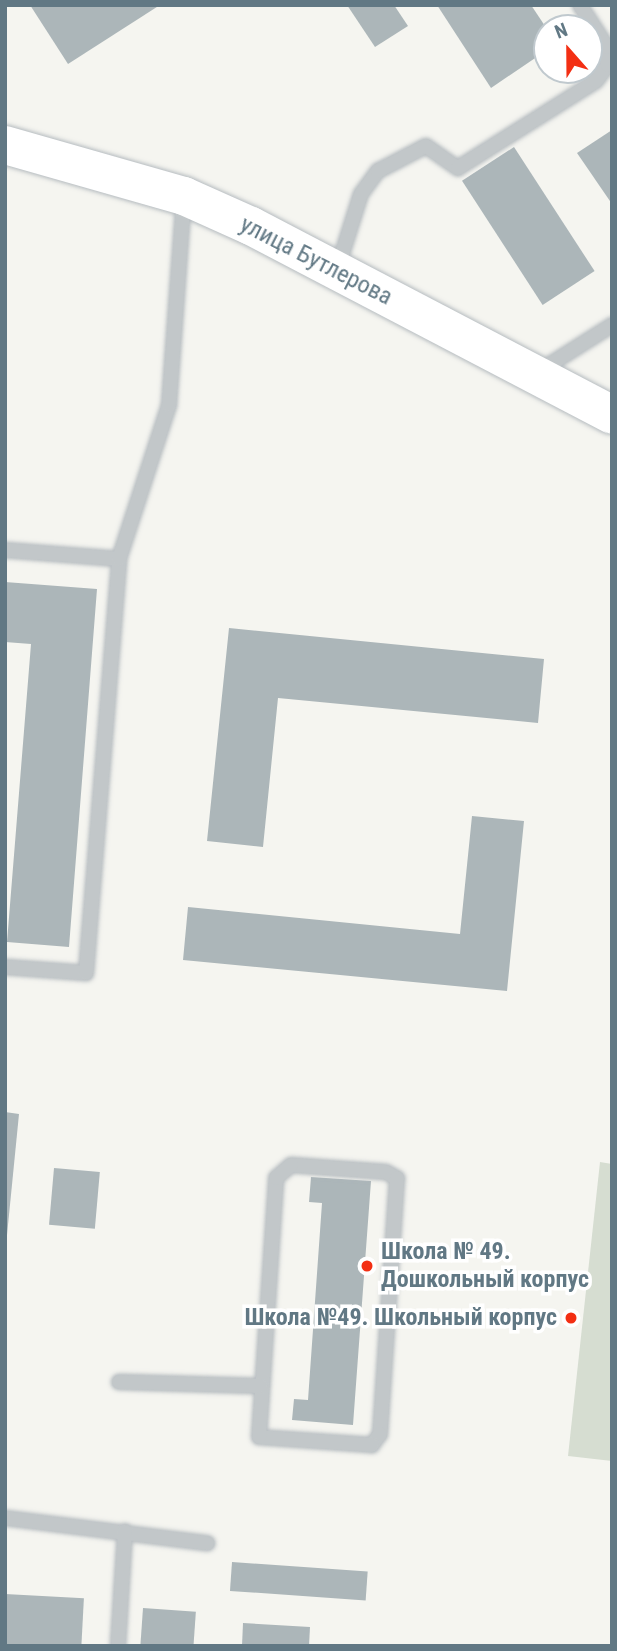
<!DOCTYPE html>
<html>
<head>
<meta charset="utf-8">
<style>
	body { margin:0 }
	#map { position:relative; width:617px; height:1651px; overflow:hidden; background:#f5f5f0; font-family:"Roboto Condensed",sans-serif }
	div>[style] { position:absolute }
	.green>* { inset:0; background:#d6ddd1 }
	.building>* { inset:0; background:#acb6b9; transform-origin:0 0 }
	.roads { filter:drop-shadow(0 0 2px #b6bcc0) drop-shadow(0 0 2px #b6bcc0) }
	.lane>* { height:14px; margin:-7px; padding:0 7px; transform-origin:7px; border-radius:7px; background:#c2c7c9 }
	.secondary>* { height:38px; margin:-19px; padding:0 19px; transform-origin:19px; border-radius:19px; background:#fff }
	.dots>* { width:19px; height:19px; translate:-50% -50%; box-sizing:border-box; border:4px solid #fff; border-radius:50% }
	span { translate:-50% -50%; white-space:nowrap; text-align:center; line-height:1.15; -webkit-text-stroke:7px #fff; paint-order:stroke }
	.street-label { font-size:24px; color:#617884 }
	.poi-label { font-size:24px; color:#617884; font-weight:700 }
	.left { translate:0 -50%; text-align:left }
	.right { translate:-100% -50%; text-align:right }
	.frame { position:absolute; inset:0; border:7px solid #617884; pointer-events:none }
	.north { position:absolute; left:533px; top:14px; width:70px; height:70px; box-sizing:border-box; background:#fff; border:2px solid #c0c9ce; border-radius:50%; rotate:339deg; font-size:19px; font-weight:700; line-height:28px; text-align:center; color:#617884 }
	.north::after { content:''; display:block; margin:auto; width:24px; height:32px; background:#f32f13; clip-path:polygon(50% 0,100% 100%,50% 72%,0 100%) }
</style>
</head>
<body>
<div id="map">
	<div class="green">
		<i style="clip-path:polygon(600px 1162px,612px 1164px,612px 1461px,568px 1456px)"></i>
	</div>
	<div class="building">
		<i style="clip-path:polygon(30px 5px,160px 5px,68px 64px)"></i>
		<i style="clip-path:polygon(347px 5px,394px 5px,408px 26px,375px 47px)"></i>
		<i style="clip-path:polygon(437px 5px,531px 5px,547px 29px,547px 50px,491px 88px)"></i>
		<i style="clip-path:polygon(612px 130px,612px 204px,577px 153px)"></i>
		<i style="left:514px;top:147px;width:148px;height:62px;rotate:57deg"></i>
		<i style="clip-path:polygon(5px 582px,97px 589px,69px 947px,7px 942px,31px 644px,5px 642px)"></i>
		<i style="clip-path:polygon(229px 628px,544px 659px,538px 723px,278px 698px,263px 847px,207px 841px)"></i>
		<i style="clip-path:polygon(472px 816px,524px 821px,507px 991px,183px 960px,188px 907px,460px 934px)"></i>
		<i style="clip-path:polygon(5px 1112px,19px 1114px,7px 1235px,5px 1235px)"></i>
		<i style="left:54px;top:1168px;width:46px;height:57px;rotate:5deg"></i>
		<i style="clip-path:polygon(311px 1177px,371px 1181px,353px 1425px,292px 1420px,294px 1399px,308px 1400px,322px 1203px,309px 1202px)"></i>
		<i style="left:232px;top:1562px;width:136px;height:29px;rotate:4deg"></i>
		<i style="left:5px;top:1594px;width:79px;height:52px;rotate:3deg"></i>
		<i style="left:143px;top:1608px;width:53px;height:38px;rotate:4deg"></i>
		<i style="clip-path:polygon(243px 1623px,310px 1627px,309px 1646px,242px 1646px)"></i>
	</div>
	<div class="roads">
		<div class="lane">
			<i style="left:337px;top:270px;width:80px;rotate:-72.5deg"></i>
			<i style="left:361px;top:194px;width:29px;rotate:-54deg"></i>
			<i style="left:378px;top:171px;width:54px;rotate:-27.5deg"></i>
			<i style="left:426px;top:146px;width:39px;rotate:35deg"></i>
			<i style="left:458px;top:168px;width:163px;rotate:-32.2deg"></i>
			<i style="left:596px;top:81px;width:20px;rotate:-53deg"></i>
			<i style="left:608px;top:65px;width:18px;rotate:-93deg"></i>
			<i style="left:607px;top:47px;width:50px;rotate:-122.7deg"></i>
			<i style="left:538px;top:372px;width:88px;rotate:-32.4deg"></i>
			<i style="left:5px;top:550px;width:114px;rotate:4.5deg"></i>
			<i style="left:5px;top:967px;width:81px;rotate:4.2deg"></i>
			<i style="left:86px;top:973px;width:415px;rotate:-85.4deg"></i>
			<i style="left:119px;top:559px;width:162px;rotate:-72deg"></i>
			<i style="left:169px;top:405px;width:208px;rotate:-85.9deg"></i>
			<i style="left:291px;top:1165px;width:95px;rotate:4.2deg"></i>
			<i style="left:386px;top:1172px;width:13px;rotate:29deg"></i>
			<i style="left:397px;top:1178px;width:257px;rotate:93.8deg"></i>
			<i style="left:380px;top:1434px;width:14px;rotate:126deg"></i>
			<i style="left:372px;top:1445px;width:113px;rotate:-176deg"></i>
			<i style="left:259px;top:1437px;width:260px;rotate:-86.2deg"></i>
			<i style="left:276px;top:1178px;width:20px;rotate:-41deg"></i>
			<i style="left:119px;top:1382px;width:142px;rotate:1.6deg"></i>
			<i style="left:5px;top:1518px;width:204px;rotate:7.1deg"></i>
			<i style="left:118px;top:1646px;width:115px;rotate:-86.5deg"></i>
		</div>
		<div class="secondary">
			<i style="left:5px;top:145px;width:186px;rotate:15.9deg"></i>
			<i style="left:184px;top:196px;width:73px;rotate:24.1deg"></i>
			<i style="left:251px;top:226px;width:407px;rotate:27.6deg"></i>
		</div>
	</div>
	<div class="dots">
		<i style="left:367px;top:1266px;background:#f32f13"></i>
		<i style="left:571px;top:1318px;background:#f32f13"></i>
	</div>
	<div class="street-label">
		<span style="left:316px;top:261px;rotate:27deg">улица Бутлерова</span>
	</div>
	<div class="poi-label">
		<span class="left" style="left:381px;top:1266px">Школа № 49.<br>Дошкольный корпус</span>
		<span class="right" style="left:557px;top:1318px">Школа №49. Школьный корпус</span>
	</div>
	<div class="frame"></div>
	<div class="north">N</div>
</div>
</body>
</html>
